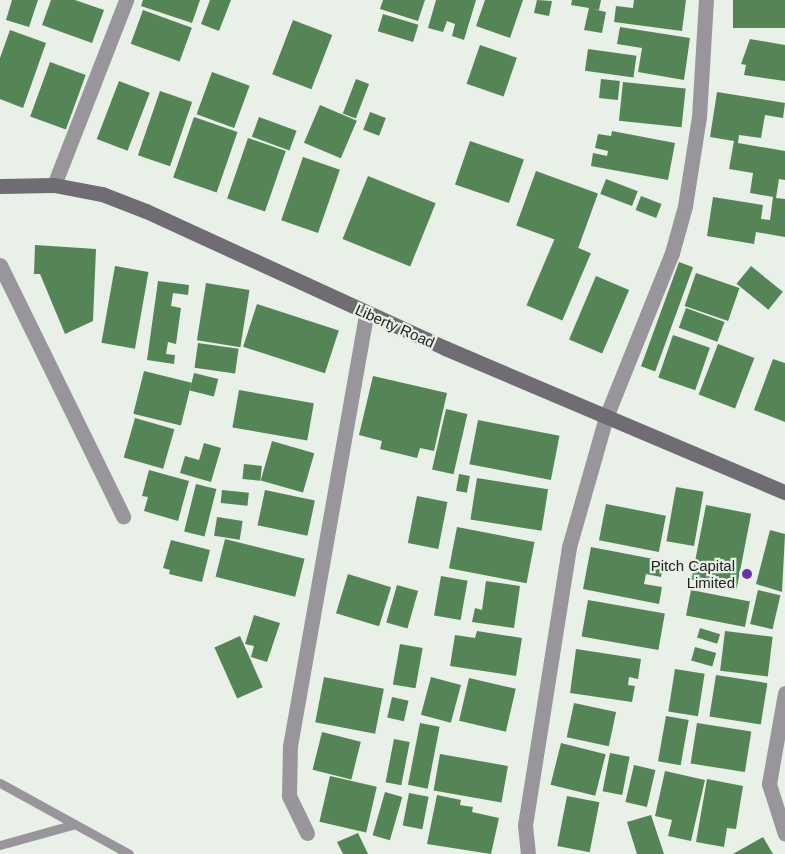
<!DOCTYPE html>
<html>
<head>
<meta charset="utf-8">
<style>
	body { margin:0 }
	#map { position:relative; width:785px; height:854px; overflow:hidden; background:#e8f0e8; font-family:Arial,sans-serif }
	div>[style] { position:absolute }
	.building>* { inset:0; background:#558556; transform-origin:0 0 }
	.lane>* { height:9px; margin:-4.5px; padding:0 4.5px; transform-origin:4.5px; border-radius:4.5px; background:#98969a }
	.street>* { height:15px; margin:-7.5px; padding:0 7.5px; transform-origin:7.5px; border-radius:7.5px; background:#98969a }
	.secondary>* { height:15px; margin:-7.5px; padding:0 7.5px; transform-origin:7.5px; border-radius:7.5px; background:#6f6d73 }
	.dots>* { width:16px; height:16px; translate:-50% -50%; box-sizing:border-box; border:3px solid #e8f0e8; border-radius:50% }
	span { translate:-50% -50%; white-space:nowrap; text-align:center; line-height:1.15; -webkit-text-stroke:4.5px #e8f0e8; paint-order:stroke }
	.street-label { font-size:15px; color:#212421 }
	.poi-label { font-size:15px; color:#212421 }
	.right { translate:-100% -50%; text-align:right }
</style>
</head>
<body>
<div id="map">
	<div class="building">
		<i style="clip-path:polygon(12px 0,38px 0,29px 27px,6px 20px)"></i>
		<i style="clip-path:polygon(51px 0,75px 0,104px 10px,92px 43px,42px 25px)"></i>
		<i style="clip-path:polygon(143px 0,200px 0,192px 23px,141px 6px)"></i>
		<i style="clip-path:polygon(210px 0,231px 0,219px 31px,201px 24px)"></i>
		<i style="clip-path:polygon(383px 0,425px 0,418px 21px,380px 9px)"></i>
		<i style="clip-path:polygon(436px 0,476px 0,464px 40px,452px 36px,455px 24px,447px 21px,443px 32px,428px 28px)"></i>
		<i style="clip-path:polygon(485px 0,523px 0,510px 38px,476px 26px)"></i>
		<i style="clip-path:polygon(537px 0,552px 1px,549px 16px,534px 13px)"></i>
		<i style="clip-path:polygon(572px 0,601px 0,599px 10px,593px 9px,606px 12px,602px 33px,584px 30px,589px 8px,571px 5px)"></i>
		<i style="clip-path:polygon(634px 0,686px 0,682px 31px,614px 22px,616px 6px,633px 8px)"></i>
		<i style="left:733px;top:0;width:52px;height:28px"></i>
		<i style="left:143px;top:10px;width:52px;height:36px;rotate:20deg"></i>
		<i style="left:383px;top:14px;width:37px;height:18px;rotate:17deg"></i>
		<i style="left:293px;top:20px;width:42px;height:58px;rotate:21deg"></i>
		<i style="clip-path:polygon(620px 27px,690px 38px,684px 80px,638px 72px,642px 48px,617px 44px)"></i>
		<i style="clip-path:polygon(10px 30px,46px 43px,23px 108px,0 99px,0 58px)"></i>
		<i style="clip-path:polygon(750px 39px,785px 45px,785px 81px,744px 75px,746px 65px,741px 64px)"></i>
		<i style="left:480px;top:45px;width:39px;height:41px;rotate:19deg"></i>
		<i style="left:588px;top:49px;width:49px;height:22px;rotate:8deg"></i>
		<i style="left:50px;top:62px;width:38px;height:58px;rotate:20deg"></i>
		<i style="left:212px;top:72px;width:40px;height:45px;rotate:20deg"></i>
		<i style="left:356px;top:79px;width:14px;height:37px;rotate:21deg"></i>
		<i style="left:601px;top:79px;width:19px;height:19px;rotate:6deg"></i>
		<i style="left:119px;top:81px;width:33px;height:62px;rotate:21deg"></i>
		<i style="left:623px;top:82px;width:63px;height:39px;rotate:6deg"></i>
		<i style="left:160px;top:91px;width:34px;height:68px;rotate:19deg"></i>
		<i style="clip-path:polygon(717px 92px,785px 103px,783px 118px,765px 115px,761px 138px,739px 135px,738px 143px,785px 151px,785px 180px,779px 179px,776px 198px,785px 199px,785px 237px,756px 232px,754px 244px,707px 236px,713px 197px,763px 205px,761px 219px,770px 220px,773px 197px,750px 193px,753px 173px,729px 169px,734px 141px,710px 137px)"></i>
		<i style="left:320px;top:105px;width:40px;height:41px;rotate:23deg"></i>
		<i style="left:370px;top:112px;width:17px;height:19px;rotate:21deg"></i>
		<i style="left:194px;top:117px;width:46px;height:64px;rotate:19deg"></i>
		<i style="left:259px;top:117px;width:40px;height:21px;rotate:20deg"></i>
		<i style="clip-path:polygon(612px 131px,675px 143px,668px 180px,591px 166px,593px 153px,607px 156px,608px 151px,595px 148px,598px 134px,611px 136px)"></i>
		<i style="left:248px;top:138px;width:40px;height:64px;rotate:19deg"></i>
		<i style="left:470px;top:141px;width:57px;height:46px;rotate:19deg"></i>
		<i style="left:303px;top:157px;width:39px;height:67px;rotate:19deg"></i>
		<i style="left:536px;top:171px;width:66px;height:58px;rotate:20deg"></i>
		<i style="left:368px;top:176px;width:73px;height:68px;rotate:22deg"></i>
		<i style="left:606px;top:179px;width:34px;height:16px;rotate:21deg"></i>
		<i style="left:641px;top:196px;width:22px;height:15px;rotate:21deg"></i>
		<i style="left:555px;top:238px;width:39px;height:73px;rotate:23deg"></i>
		<i style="clip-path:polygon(35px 245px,96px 249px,93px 321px,65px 334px,40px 274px,34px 274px)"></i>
		<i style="left:679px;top:262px;width:15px;height:111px;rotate:20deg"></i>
		<i style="left:115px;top:266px;width:34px;height:78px;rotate:10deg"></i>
		<i style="left:751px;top:266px;width:41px;height:23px;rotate:39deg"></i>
		<i style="left:696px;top:273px;width:46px;height:35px;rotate:19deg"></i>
		<i style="left:596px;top:276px;width:36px;height:69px;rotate:23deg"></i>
		<i style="clip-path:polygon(158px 281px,189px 285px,188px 295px,173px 293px,171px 306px,181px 308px,176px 344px,168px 342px,166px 354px,175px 355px,174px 364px,147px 360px)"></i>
		<i style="left:206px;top:283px;width:44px;height:58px;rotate:9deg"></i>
		<i style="left:257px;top:304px;width:86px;height:45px;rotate:18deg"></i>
		<i style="left:686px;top:308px;width:41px;height:21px;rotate:20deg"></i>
		<i style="left:673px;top:335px;width:39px;height:45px;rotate:19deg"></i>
		<i style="left:198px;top:343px;width:41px;height:25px;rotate:8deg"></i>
		<i style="left:718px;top:344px;width:39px;height:54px;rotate:21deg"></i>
		<i style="clip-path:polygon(773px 359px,785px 363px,785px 422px,754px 410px)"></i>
		<i style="left:144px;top:371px;width:49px;height:44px;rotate:14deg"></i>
		<i style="left:194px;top:373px;width:25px;height:18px;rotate:14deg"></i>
		<i style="clip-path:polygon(373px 376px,447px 393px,434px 451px,420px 448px,417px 458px,380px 449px,382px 441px,359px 435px)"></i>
		<i style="left:239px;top:390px;width:76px;height:38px;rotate:10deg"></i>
		<i style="left:446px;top:409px;width:22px;height:62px;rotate:13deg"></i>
		<i style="left:135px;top:418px;width:41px;height:41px;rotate:16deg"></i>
		<i style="left:478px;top:420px;width:83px;height:45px;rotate:11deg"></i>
		<i style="left:272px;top:441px;width:44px;height:41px;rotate:16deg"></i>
		<i style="clip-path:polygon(204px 443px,221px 448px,211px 482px,180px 473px,185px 456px,199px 460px)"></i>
		<i style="left:244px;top:464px;width:18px;height:15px;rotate:6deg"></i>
		<i style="clip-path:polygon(149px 470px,189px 481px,178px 521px,144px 511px,148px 497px,142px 496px)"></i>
		<i style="left:459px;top:474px;width:11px;height:17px;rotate:10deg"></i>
		<i style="left:477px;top:478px;width:72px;height:42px;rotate:9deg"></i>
		<i style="left:196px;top:484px;width:21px;height:49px;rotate:14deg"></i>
		<i style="left:676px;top:487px;width:28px;height:55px;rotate:10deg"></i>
		<i style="left:222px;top:490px;width:27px;height:13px;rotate:6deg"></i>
		<i style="left:265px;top:490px;width:51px;height:36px;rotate:12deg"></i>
		<i style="left:417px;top:496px;width:31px;height:48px;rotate:11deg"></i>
		<i style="left:606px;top:504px;width:61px;height:37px;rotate:11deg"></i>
		<i style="left:706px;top:505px;width:46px;height:76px;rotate:11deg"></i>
		<i style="left:217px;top:517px;width:26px;height:19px;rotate:9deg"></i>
		<i style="left:457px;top:527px;width:79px;height:42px;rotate:11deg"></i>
		<i style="clip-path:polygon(770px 530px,785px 534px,782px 592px,756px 584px)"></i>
		<i style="left:225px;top:539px;width:82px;height:39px;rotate:14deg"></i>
		<i style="clip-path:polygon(171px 540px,210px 550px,202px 582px,169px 574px,170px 570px,163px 568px)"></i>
		<i style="clip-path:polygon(591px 547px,664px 561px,661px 577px,646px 574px,644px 584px,662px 587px,659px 604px,583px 589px)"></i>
		<i style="left:348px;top:574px;width:45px;height:41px;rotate:17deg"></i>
		<i style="left:441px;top:576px;width:27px;height:40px;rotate:10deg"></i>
		<i style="clip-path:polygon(486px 581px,520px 586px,514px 628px,472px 622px,475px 608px,482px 610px)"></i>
		<i style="left:397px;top:585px;width:22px;height:39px;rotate:16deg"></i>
		<i style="left:691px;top:590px;width:60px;height:26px;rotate:11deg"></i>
		<i style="left:758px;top:590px;width:23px;height:35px;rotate:13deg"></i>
		<i style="left:588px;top:600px;width:78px;height:37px;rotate:10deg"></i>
		<i style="clip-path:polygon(254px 615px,280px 623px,267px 662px,251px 657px,254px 646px,245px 644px)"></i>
		<i style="left:700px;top:628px;width:21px;height:10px;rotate:17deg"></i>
		<i style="clip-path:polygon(477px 631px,522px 638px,516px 676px,450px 666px,455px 635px,475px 638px)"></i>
		<i style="left:725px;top:631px;width:48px;height:40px;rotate:7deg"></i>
		<i style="left:240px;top:636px;width:56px;height:28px;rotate:66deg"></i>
		<i style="left:400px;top:644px;width:23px;height:41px;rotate:10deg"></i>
		<i style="left:695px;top:647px;width:22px;height:14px;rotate:16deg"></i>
		<i style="clip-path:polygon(576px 649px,641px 659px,638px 679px,629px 677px,628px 685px,635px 686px,632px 702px,570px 693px)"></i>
		<i style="left:675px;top:669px;width:30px;height:43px;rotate:9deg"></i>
		<i style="left:716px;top:675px;width:52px;height:42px;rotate:9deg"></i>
		<i style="left:324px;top:677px;width:61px;height:46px;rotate:11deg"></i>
		<i style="left:431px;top:677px;width:31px;height:39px;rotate:15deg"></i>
		<i style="left:469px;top:678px;width:48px;height:44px;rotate:13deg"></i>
		<i style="left:392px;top:697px;width:17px;height:21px;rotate:13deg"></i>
		<i style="left:574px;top:703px;width:43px;height:35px;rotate:12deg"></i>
		<i style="left:666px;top:716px;width:23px;height:46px;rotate:10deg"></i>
		<i style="left:420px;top:723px;width:20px;height:63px;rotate:11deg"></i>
		<i style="left:697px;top:723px;width:55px;height:41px;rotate:9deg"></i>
		<i style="left:322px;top:732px;width:40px;height:39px;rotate:14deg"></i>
		<i style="left:394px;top:739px;width:16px;height:44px;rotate:11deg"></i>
		<i style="left:561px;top:743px;width:46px;height:43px;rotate:14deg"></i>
		<i style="left:610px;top:753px;width:20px;height:39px;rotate:11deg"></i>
		<i style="left:440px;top:754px;width:69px;height:37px;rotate:10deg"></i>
		<i style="left:634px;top:765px;width:22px;height:38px;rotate:13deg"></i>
		<i style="clip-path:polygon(665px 771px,705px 780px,691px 841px,668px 836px,672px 820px,655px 816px)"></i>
		<i style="left:330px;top:776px;width:48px;height:47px;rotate:13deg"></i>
		<i style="clip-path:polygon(707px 779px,743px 786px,736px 829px,727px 828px,724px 847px,696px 842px)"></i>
		<i style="left:385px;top:792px;width:18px;height:45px;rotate:16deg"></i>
		<i style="left:409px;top:793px;width:20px;height:33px;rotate:11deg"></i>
		<i style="clip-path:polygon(437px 795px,461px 800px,460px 805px,473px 807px,472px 812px,499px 818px,491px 854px,427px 844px)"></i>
		<i style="left:567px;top:796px;width:33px;height:51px;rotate:11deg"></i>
		<i style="clip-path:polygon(651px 815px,664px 854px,637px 854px,627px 822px)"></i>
		<i style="clip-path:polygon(358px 833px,368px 854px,343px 854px,337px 842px)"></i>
		<i style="clip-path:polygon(763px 837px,773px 854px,733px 854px)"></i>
	</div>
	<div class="lane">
		<i style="left:0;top:783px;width:147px;rotate:28.8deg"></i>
		<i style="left:0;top:845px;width:75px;rotate:-15.5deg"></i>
	</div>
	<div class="street">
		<i style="left:54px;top:185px;width:199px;rotate:-68.7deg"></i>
		<i style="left:0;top:265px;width:280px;rotate:63.9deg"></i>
		<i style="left:785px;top:693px;width:92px;rotate:100deg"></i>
		<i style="left:769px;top:784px;width:52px;rotate:72.3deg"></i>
		<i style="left:307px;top:833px;width:41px;rotate:-115.9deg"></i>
		<i style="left:289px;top:796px;width:50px;rotate:-88.9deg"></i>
		<i style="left:290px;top:746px;width:440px;rotate:-80deg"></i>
		<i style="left:528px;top:854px;width:29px;rotate:-96deg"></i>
		<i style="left:525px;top:825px;width:281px;rotate:-81deg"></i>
		<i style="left:569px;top:547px;width:135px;rotate:-74.1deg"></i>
		<i style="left:606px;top:417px;width:177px;rotate:-68.1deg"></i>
		<i style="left:672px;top:253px;width:49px;rotate:-74.5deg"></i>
		<i style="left:685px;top:206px;width:90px;rotate:-81.1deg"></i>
		<i style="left:699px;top:117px;width:117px;rotate:-86.6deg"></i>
	</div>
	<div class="secondary">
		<i style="left:0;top:186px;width:54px;rotate:-1.1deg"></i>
		<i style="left:54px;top:185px;width:49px;rotate:10.6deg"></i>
		<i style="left:102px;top:194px;width:47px;rotate:21.1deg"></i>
		<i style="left:146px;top:211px;width:329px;rotate:24.6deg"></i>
		<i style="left:445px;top:348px;width:369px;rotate:23deg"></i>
	</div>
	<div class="dots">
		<i style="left:747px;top:574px;background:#6731a8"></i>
	</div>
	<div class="street-label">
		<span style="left:395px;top:326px;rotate:24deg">Liberty Road</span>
	</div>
	<div class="poi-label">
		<span class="right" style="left:735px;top:574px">Pitch Capital<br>Limited</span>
	</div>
</div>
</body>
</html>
